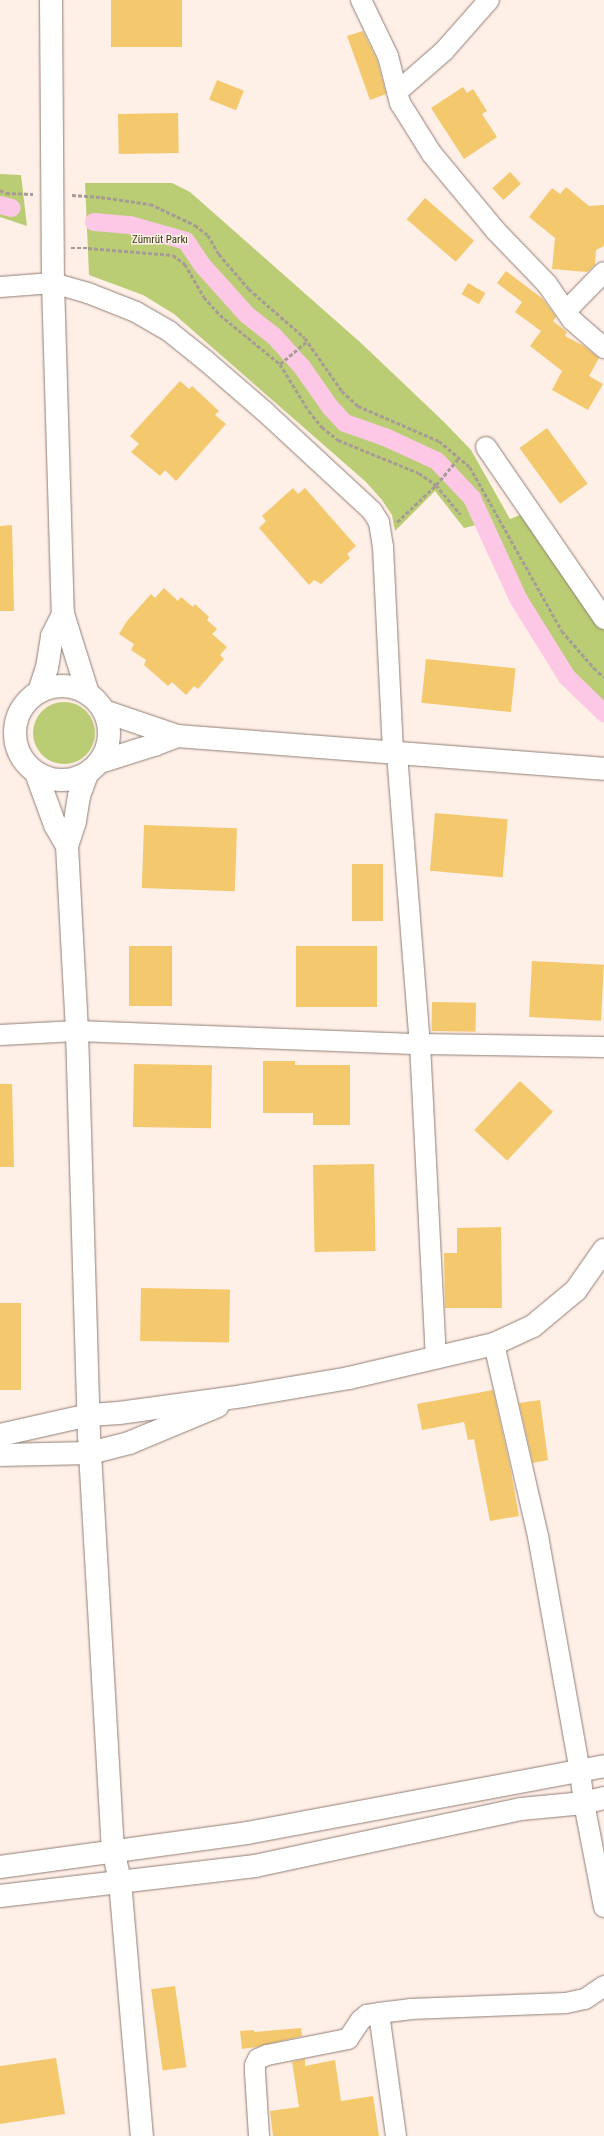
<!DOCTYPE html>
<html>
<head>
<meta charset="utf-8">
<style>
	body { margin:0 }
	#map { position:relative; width:604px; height:2136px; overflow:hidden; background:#feefe7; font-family:"Roboto Condensed",sans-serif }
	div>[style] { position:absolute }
	.green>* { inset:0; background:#bacd74 }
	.round { border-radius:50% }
	.canal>* { height:18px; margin:-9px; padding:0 9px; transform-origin:9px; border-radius:9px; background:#fdc7e6 }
	.building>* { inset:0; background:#f4c96d; transform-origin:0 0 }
	.path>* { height:2.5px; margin-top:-1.25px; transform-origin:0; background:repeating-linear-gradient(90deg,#a79b95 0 4px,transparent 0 6px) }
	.roads { filter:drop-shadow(0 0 1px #907f76) drop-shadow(0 0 1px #907f76) }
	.minor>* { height:20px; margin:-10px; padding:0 10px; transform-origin:10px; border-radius:10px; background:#fff }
	.tertiary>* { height:22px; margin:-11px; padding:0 11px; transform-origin:11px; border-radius:11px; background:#fff }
	.tertiary>.ring { margin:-11px; padding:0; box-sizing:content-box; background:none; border:22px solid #fff; border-radius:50% }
	.secondary>* { height:22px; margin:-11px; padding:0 11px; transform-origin:11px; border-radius:11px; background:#fff }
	span { translate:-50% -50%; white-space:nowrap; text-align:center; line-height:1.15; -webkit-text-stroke:3px #feefe7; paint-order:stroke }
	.park-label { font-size:11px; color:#353c15 }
</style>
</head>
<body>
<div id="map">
	<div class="green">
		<i style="clip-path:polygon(0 174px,21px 175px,27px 226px,0 217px)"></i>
		<i style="clip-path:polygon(85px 183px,172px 183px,190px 192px,361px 343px,444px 422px,471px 450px,510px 519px,525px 513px,561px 572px,604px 630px,604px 718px,568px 683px,518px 602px,476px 525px,464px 528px,435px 491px,395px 531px,392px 515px,382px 500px,366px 482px,174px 314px,143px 295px,89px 275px)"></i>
		<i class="round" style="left:33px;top:702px;width:62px;height:62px"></i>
	</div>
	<div class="canal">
		<i style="left:0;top:205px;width:12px;rotate:14deg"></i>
		<i style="left:94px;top:222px;width:36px;rotate:5deg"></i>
		<i style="left:130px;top:225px;width:58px;rotate:15.9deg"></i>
		<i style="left:186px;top:241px;width:30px;rotate:56deg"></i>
		<i style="left:203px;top:266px;width:66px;rotate:48.1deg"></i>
		<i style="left:247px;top:315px;width:34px;rotate:38deg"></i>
		<i style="left:274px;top:336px;width:42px;rotate:47.9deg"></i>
		<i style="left:302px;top:367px;width:49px;rotate:55deg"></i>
		<i style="left:330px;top:407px;width:22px;rotate:47deg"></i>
		<i style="left:345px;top:423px;width:42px;rotate:19.3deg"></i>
		<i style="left:385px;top:437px;width:57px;rotate:24.8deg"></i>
		<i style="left:437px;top:461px;width:51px;rotate:46.6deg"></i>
		<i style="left:472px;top:498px;width:112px;rotate:65.3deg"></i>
		<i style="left:519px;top:600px;width:91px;rotate:58.1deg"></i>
		<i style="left:567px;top:677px;width:52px;rotate:44.2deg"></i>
	</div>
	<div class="building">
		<i style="left:111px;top:0;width:71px;height:47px"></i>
		<i style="clip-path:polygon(363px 31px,377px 60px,386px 94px,370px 100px,347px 36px)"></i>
		<i style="left:217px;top:80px;width:29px;height:21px;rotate:22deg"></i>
		<i style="clip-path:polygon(463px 87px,467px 93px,473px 89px,487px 111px,482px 114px,497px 137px,464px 159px,431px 108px)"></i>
		<i style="left:178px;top:113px;width:40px;height:60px;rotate:89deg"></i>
		<i style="left:510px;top:172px;width:16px;height:24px;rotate:47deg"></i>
		<i style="clip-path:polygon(566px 187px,589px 206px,604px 205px,604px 246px,596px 250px,595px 265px,587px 272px,552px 269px,555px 238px,529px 217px,552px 188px,560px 194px)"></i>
		<i style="left:425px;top:198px;width:65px;height:28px;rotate:41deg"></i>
		<i style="clip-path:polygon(506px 271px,543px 299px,556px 317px,553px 321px,567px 332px,565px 336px,584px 346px,599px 358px,589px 376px,603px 384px,588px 410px,552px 390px,562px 371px,530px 346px,541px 331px,515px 312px,522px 302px,497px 283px)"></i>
		<i style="left:468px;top:283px;width:20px;height:13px;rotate:30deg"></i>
		<i style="clip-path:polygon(180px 381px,189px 389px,192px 386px,219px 411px,215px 415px,226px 424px,176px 481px,165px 470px,160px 476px,131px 452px,139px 444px,130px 436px)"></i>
		<i style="left:547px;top:428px;width:69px;height:34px;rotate:54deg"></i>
		<i style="clip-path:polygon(293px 488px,298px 494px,305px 488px,356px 546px,347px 554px,350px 558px,321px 584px,314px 580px,309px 585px,259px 528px,266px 521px,262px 516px)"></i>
		<i style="clip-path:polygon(12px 525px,14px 611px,0 611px,0 526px)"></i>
		<i style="clip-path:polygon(164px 588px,178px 601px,181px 597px,193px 607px,195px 604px,209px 617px,207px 620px,217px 629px,212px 634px,227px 647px,220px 655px,224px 659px,198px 689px,194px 686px,186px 695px,172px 682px,168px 686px,144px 665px,146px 660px,131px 650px,134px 644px,119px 634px,127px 621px,151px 594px,155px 598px)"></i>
		<i style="left:426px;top:659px;width:90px;height:44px;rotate:6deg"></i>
		<i style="left:435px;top:813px;width:73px;height:58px;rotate:5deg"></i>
		<i style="left:144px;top:825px;width:93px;height:63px;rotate:2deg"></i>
		<i style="left:352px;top:864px;width:31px;height:57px"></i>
		<i style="left:129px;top:946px;width:43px;height:60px"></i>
		<i style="left:377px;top:946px;width:61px;height:81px;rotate:90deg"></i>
		<i style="left:532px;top:961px;width:72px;height:56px;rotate:3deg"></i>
		<i style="left:432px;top:1002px;width:44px;height:29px;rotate:1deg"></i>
		<i style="clip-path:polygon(263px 1061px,295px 1061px,295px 1065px,350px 1065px,350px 1125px,313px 1125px,313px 1113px,263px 1113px)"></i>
		<i style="left:134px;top:1064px;width:78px;height:63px;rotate:1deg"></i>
		<i style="left:520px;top:1081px;width:45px;height:67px;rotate:43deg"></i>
		<i style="clip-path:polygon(0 1084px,12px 1084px,14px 1167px,0 1167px)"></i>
		<i style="left:374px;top:1164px;width:87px;height:61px;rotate:89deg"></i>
		<i style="clip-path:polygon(501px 1227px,502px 1308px,445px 1308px,444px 1253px,457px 1253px,457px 1228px)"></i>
		<i style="left:141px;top:1288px;width:89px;height:53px;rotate:1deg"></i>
		<i style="left:0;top:1303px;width:21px;height:87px"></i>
		<i style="clip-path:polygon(493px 1390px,510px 1466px,519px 1516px,490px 1521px,474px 1439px,468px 1440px,464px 1422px,422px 1430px,417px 1404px)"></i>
		<i style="clip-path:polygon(540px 1400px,548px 1460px,533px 1463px,519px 1403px)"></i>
		<i style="left:175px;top:1986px;width:82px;height:24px;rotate:82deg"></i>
		<i style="clip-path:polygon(301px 2028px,302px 2036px,256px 2047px,242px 2049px,240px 2031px,254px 2030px,254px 2032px)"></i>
		<i style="clip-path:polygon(56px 2058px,65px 2114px,0 2124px,0 2066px)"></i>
		<i style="clip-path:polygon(305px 2059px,305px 2066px,335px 2060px,341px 2101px,373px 2096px,379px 2136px,273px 2136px,270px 2111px,299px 2107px,292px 2062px)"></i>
	</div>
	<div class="path">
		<i style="left:0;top:190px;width:7px;rotate:27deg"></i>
		<i style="left:6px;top:193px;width:27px;rotate:2deg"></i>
		<i style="left:72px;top:195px;width:29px;rotate:4deg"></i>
		<i style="left:101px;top:197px;width:49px;rotate:8.1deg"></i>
		<i style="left:150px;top:204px;width:50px;rotate:25deg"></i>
		<i style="left:195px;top:225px;width:16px;rotate:38deg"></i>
		<i style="left:208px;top:235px;width:22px;rotate:60deg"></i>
		<i style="left:219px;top:254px;width:46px;rotate:49.4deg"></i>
		<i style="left:249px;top:289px;width:74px;rotate:41.2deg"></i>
		<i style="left:305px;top:338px;width:65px;rotate:55.1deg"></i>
		<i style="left:342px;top:391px;width:22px;rotate:43deg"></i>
		<i style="left:358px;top:406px;width:88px;rotate:23.4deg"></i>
		<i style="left:439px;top:441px;width:40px;rotate:40deg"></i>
		<i style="left:470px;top:467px;width:188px;rotate:60.7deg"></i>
		<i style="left:562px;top:631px;width:49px;rotate:49.1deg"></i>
		<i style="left:594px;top:668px;width:13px;rotate:42deg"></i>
		<i style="left:71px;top:248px;width:17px"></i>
		<i style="left:88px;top:248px;width:85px;rotate:4.7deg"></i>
		<i style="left:173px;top:255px;width:15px;rotate:37deg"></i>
		<i style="left:185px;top:264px;width:38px;rotate:60deg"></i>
		<i style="left:204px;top:297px;width:24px;rotate:48deg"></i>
		<i style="left:220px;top:315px;width:77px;rotate:39.2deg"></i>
		<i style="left:280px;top:364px;width:55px;rotate:58.3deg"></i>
		<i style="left:309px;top:411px;width:21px;rotate:51deg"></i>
		<i style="left:322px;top:427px;width:21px;rotate:39deg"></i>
		<i style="left:338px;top:440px;width:87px;rotate:22.2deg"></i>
		<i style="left:419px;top:473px;width:21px;rotate:35deg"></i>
		<i style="left:436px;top:485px;width:38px;rotate:50deg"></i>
		<i style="left:280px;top:364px;width:35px;rotate:-40deg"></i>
		<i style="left:397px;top:522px;width:54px;rotate:-43.5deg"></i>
		<i style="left:436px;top:485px;width:35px;rotate:-50deg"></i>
	</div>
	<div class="roads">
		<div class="minor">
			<i style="left:361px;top:0;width:62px;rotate:64.3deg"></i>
			<i style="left:388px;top:56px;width:49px;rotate:75.7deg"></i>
			<i style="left:400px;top:103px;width:60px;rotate:57.9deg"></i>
			<i style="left:432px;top:154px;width:99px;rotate:50.3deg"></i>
			<i style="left:495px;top:230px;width:75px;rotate:46.1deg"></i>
			<i style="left:547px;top:284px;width:44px;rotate:55.2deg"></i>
			<i style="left:572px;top:320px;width:43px;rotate:41.2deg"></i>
			<i style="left:397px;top:92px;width:62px;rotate:-41.1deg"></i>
			<i style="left:444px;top:51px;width:68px;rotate:-48.6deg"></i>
			<i style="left:0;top:287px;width:53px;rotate:-4.3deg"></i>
			<i style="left:53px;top:283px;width:36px;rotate:16deg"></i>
			<i style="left:88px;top:293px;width:52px;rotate:21.6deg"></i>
			<i style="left:136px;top:312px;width:39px;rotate:30deg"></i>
			<i style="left:170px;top:332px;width:45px;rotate:38.7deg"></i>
			<i style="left:205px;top:360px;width:77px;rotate:40.8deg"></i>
			<i style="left:263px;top:410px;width:149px;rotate:42.8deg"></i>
			<i style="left:372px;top:511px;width:13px;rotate:58deg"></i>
			<i style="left:379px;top:522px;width:25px;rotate:81deg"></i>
			<i style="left:383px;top:547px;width:207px;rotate:87.2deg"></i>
			<i style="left:566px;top:311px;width:54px;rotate:-45.7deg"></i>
			<i style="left:486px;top:447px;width:209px;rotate:55.5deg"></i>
			<i style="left:397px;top:754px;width:291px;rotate:85.5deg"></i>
			<i style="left:420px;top:1044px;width:313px;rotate:87.1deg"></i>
			<i style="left:0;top:1035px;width:77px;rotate:-3deg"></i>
			<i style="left:77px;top:1031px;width:343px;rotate:2.2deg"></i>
			<i style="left:420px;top:1044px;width:184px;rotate:0.9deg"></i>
			<i style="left:494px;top:1344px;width:197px;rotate:77.1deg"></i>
			<i style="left:538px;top:1536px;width:239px;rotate:79.9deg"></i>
			<i style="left:580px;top:1771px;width:32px;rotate:83deg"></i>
			<i style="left:584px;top:1803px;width:106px;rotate:79.1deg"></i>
			<i style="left:259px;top:2136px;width:64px;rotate:-93.6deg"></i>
			<i style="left:255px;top:2072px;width:7px;rotate:-90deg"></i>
			<i style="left:255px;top:2065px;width:7px;rotate:-63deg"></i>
			<i style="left:258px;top:2059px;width:10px;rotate:-24deg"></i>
			<i style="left:267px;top:2055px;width:83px;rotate:-11.2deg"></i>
			<i style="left:348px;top:2039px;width:23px;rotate:-56deg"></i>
			<i style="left:361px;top:2020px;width:8px;rotate:-40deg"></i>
			<i style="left:367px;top:2015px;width:12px;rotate:-9deg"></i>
			<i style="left:396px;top:2136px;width:124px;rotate:-97.9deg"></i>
			<i style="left:379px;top:2013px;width:31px;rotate:-7deg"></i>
			<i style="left:410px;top:2009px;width:156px;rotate:-2.2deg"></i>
			<i style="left:566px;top:2003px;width:19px;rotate:-12deg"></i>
			<i style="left:585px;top:1999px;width:23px;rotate:-34deg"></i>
		</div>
		<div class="tertiary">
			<i style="left:51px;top:0;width:283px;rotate:89.6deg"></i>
			<i style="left:53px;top:283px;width:331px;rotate:88.3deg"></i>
			<i class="ring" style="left:15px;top:686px;width:72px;height:72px"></i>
			<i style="left:39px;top:692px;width:25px;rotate:-72deg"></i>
			<i style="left:47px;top:668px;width:32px;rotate:-81deg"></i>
			<i style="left:52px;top:636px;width:25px;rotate:-63deg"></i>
			<i style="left:63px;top:614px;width:84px;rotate:72.6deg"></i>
			<i style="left:177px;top:736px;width:428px;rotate:4.4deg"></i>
			<i style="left:100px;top:762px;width:57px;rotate:-17.5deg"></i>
			<i style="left:154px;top:745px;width:25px;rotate:-21deg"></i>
			<i style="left:177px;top:736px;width:77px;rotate:-161.1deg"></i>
			<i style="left:36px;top:773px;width:55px;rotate:69.9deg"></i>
			<i style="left:55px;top:825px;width:24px;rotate:60deg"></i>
			<i style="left:67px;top:846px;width:26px;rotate:-72deg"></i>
			<i style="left:75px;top:821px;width:25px;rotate:-81deg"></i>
			<i style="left:79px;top:796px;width:23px;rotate:-70deg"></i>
			<i style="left:67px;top:846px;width:185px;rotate:86.9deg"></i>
			<i style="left:77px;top:1031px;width:404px;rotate:88.3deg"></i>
			<i style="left:89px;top:1435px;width:416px;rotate:86.7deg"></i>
			<i style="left:113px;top:1850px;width:32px;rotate:77deg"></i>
			<i style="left:120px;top:1881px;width:256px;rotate:85.1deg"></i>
			<i style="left:0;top:1435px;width:91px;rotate:-12.7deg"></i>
			<i style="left:89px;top:1415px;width:30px;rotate:-4deg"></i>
			<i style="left:119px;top:1413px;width:125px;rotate:-7.8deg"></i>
			<i style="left:243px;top:1396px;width:108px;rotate:-9.6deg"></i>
			<i style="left:349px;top:1378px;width:149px;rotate:-13.2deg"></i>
			<i style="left:494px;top:1344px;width:43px;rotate:-24.8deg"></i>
			<i style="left:533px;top:1326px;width:56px;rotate:-39.9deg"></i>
			<i style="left:576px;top:1290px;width:49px;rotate:-55deg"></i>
			<i style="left:0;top:1455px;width:90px;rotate:-1.3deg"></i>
			<i style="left:90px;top:1453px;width:40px;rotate:-14.4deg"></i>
			<i style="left:129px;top:1443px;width:96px;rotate:-22.6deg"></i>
		</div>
		<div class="secondary">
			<i style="left:0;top:1867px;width:249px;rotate:-7.8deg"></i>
			<i style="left:247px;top:1833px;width:363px;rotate:-10.6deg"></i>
			<i style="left:0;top:1896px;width:257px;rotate:-6.7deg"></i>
			<i style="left:255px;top:1866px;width:272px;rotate:-12.1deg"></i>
			<i style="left:521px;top:1809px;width:63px;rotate:-5.4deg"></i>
			<i style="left:584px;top:1803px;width:21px;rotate:-14deg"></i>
		</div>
	</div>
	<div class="park-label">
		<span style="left:160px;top:240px">Zümrüt Parkı</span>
	</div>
</div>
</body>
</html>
